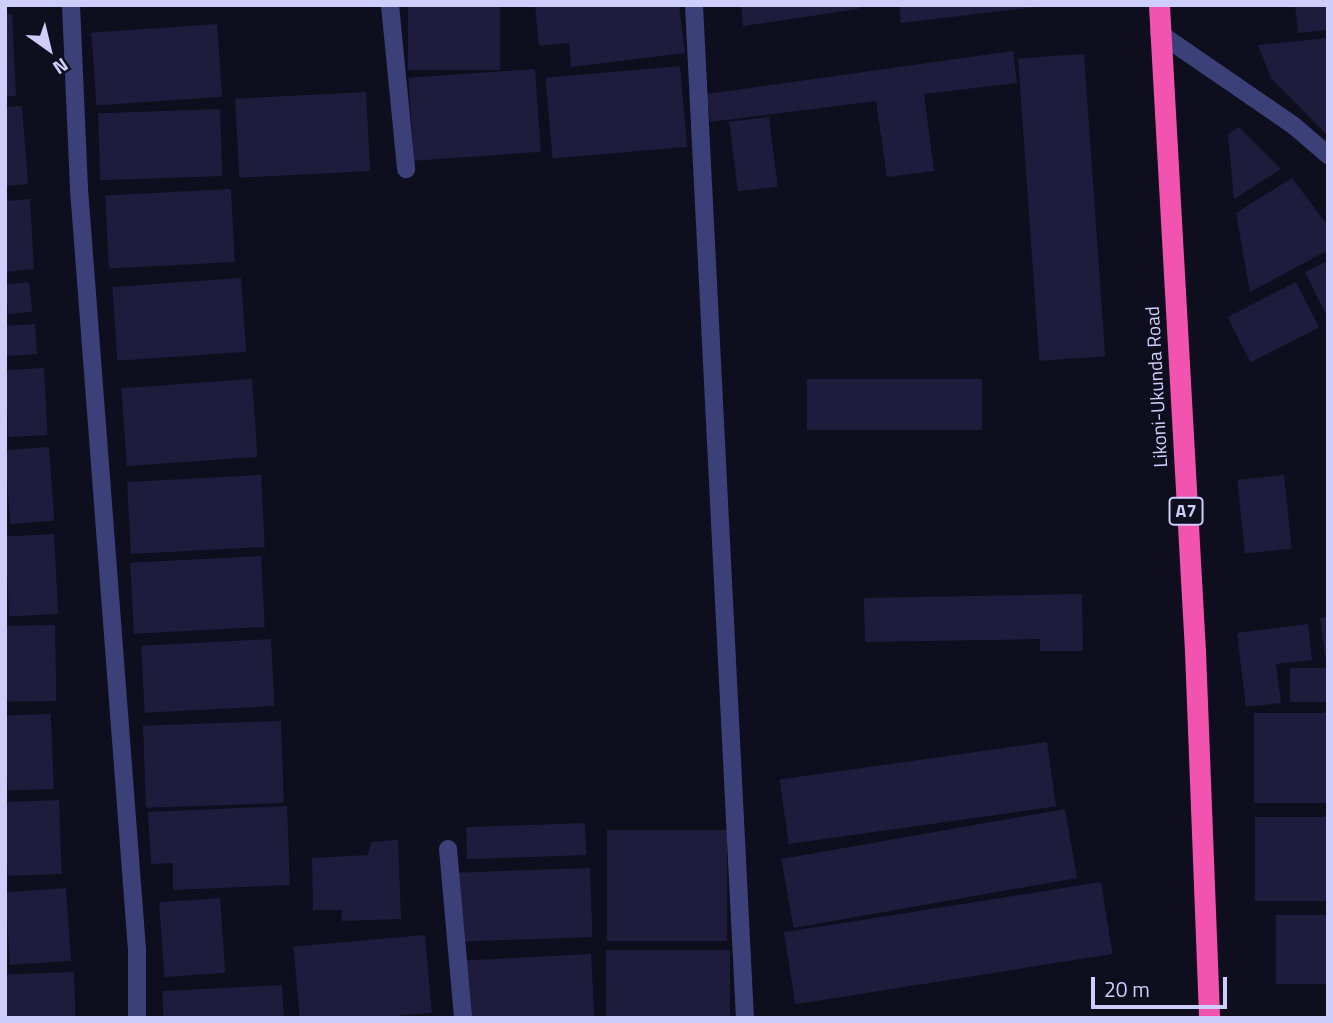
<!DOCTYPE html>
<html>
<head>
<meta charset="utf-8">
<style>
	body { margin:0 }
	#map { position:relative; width:1333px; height:1023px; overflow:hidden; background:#0f0e1e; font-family:"Titillium Web",sans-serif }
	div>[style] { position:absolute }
	.building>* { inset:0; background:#1f1b3d; transform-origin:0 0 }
	.minor>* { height:18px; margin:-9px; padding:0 9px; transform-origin:9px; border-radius:9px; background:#3c4079 }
	.highway>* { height:21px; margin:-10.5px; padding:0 10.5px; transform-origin:10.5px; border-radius:10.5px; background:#f253ae }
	span { translate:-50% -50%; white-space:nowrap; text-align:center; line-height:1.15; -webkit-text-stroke:5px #0f0e1e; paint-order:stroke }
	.shield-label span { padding:2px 5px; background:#0f0e1e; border:2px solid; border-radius:5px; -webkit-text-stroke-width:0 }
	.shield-label { font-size:18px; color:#cfcefb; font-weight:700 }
	.street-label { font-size:19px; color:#cfcefb }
	.frame { position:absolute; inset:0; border:7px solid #cfcefb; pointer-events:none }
	.north { position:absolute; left:14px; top:14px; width:70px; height:70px; -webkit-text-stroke:5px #0f0e1e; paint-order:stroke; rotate:146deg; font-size:19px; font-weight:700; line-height:28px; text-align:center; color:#cfcefb }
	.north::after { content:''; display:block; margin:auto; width:24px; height:32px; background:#cfcefb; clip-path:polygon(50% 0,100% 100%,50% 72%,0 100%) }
	.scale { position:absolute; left:1091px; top:977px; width:136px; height:32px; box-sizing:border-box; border:4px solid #cfcefb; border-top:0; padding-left:9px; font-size:21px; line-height:24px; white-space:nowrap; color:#cfcefb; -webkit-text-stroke:5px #0f0e1e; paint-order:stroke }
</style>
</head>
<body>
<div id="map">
	<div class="building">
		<i style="left:408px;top:5px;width:92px;height:65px"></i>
		<i style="clip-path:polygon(535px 5px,679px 5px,685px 53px,571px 67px,569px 43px,539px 46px)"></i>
		<i style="clip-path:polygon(741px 5px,858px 5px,858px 9px,743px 26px)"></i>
		<i style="clip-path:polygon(899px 5px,1035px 5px,1035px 7px,901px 23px)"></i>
		<i style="clip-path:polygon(1295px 5px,1328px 5px,1328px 30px,1298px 33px)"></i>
		<i style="clip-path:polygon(5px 14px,12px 14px,16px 96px,5px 96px)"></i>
		<i style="left:217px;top:24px;width:73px;height:126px;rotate:86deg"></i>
		<i style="clip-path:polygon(1328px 38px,1328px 136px,1271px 78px,1258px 45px)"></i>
		<i style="clip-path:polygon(1013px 51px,1017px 83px,924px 94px,934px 171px,887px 177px,876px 101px,710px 122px,707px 94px)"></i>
		<i style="left:1084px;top:54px;width:303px;height:66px;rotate:86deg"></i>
		<i style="left:680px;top:66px;width:81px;height:135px;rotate:85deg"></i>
		<i style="left:535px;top:69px;width:83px;height:127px;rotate:86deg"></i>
		<i style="left:366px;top:92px;width:79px;height:131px;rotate:87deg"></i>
		<i style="clip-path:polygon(22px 106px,28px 184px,5px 186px,5px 107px)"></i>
		<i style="left:220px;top:109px;width:67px;height:122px;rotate:88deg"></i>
		<i style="left:769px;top:117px;width:70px;height:40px;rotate:83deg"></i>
		<i style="clip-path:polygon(1239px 127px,1281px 169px,1234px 199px,1228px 134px)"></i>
		<i style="clip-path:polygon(1292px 178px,1328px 226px,1328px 250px,1250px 292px,1236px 213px)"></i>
		<i style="left:231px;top:189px;width:73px;height:126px;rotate:87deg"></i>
		<i style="clip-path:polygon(30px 199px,34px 269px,5px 272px,5px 201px)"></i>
		<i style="clip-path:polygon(1328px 261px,1328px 319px,1305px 272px)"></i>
		<i style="left:241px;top:278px;width:74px;height:129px;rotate:86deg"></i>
		<i style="left:29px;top:282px;width:30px;height:24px;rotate:84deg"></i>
		<i style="left:1296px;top:282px;width:51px;height:77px;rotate:63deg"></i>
		<i style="left:35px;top:324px;width:30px;height:30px;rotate:86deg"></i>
		<i style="left:44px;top:368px;width:67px;height:39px;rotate:87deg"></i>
		<i style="left:252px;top:379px;width:78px;height:131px;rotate:86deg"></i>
		<i style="left:982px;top:379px;width:51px;height:175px;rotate:90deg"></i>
		<i style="left:49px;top:447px;width:74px;height:44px;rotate:86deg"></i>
		<i style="left:261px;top:475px;width:72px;height:134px;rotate:87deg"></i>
		<i style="left:1284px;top:475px;width:74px;height:47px;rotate:84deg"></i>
		<i style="left:54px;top:534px;width:80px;height:49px;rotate:87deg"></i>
		<i style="left:261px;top:556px;width:71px;height:131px;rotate:87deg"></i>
		<i style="clip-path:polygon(1082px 594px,1083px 651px,1040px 651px,1040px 639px,865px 642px,864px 598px)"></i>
		<i style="clip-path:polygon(1328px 617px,1328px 656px,1325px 656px,1320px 618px)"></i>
		<i style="clip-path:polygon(1308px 624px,1312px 660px,1276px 664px,1281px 703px,1246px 707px,1237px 633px)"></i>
		<i style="left:55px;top:625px;width:76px;height:50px;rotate:89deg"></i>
		<i style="left:271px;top:639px;width:67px;height:130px;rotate:87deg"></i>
		<i style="left:1328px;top:668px;width:34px;height:38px;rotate:90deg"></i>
		<i style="left:1328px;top:713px;width:90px;height:74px;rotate:90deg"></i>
		<i style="left:51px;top:714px;width:75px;height:46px;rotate:88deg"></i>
		<i style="left:281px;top:721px;width:82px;height:138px;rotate:88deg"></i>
		<i style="left:1047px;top:742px;width:65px;height:270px;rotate:82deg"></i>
		<i style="left:59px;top:800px;width:74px;height:54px;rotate:88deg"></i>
		<i style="clip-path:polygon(287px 806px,290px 885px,173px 890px,173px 863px,151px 864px,148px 812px)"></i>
		<i style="left:1065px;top:809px;width:70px;height:288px;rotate:80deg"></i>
		<i style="left:1328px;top:817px;width:84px;height:73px;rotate:90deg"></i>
		<i style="left:585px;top:823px;width:32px;height:119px;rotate:88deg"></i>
		<i style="left:607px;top:830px;width:120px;height:111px"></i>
		<i style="clip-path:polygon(398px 840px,401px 919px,342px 921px,341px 910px,313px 910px,312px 858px,368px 855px,371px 842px)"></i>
		<i style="left:590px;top:868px;width:69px;height:134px;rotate:88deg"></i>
		<i style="left:1101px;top:882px;width:73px;height:321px;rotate:81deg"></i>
		<i style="left:66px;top:888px;width:73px;height:61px;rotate:86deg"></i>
		<i style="left:220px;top:898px;width:75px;height:61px;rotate:86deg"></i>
		<i style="left:1328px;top:915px;width:69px;height:52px;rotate:90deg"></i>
		<i style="left:425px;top:935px;width:78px;height:132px;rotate:85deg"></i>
		<i style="left:730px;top:950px;width:68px;height:124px;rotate:90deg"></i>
		<i style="left:591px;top:954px;width:64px;height:130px;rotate:87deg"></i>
		<i style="left:74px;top:972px;width:46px;height:69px;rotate:88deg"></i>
		<i style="left:282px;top:985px;width:33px;height:120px;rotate:87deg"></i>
	</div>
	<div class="minor">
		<i style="left:71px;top:5px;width:184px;rotate:87.5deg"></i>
		<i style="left:79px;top:189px;width:763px;rotate:85.64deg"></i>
		<i style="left:137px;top:950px;width:68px;rotate:90deg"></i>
		<i style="left:390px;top:5px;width:165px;rotate:84.4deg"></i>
		<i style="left:694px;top:5px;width:1014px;rotate:87.12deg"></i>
		<i style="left:1159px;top:33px;width:163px;rotate:34.5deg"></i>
		<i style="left:1293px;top:125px;width:46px;rotate:40.6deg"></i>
		<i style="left:448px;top:849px;width:170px;rotate:84.9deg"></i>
	</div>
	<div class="highway">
		<i style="left:1159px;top:5px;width:647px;rotate:86.81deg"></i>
		<i style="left:1195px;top:651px;width:367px;rotate:87.8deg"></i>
	</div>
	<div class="shield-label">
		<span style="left:1186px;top:511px">A7</span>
	</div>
	<div class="street-label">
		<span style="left:1156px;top:387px;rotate:-93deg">Likoni-Ukunda Road</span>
	</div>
	<div class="frame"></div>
	<div class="north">N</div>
	<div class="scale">20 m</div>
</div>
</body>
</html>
